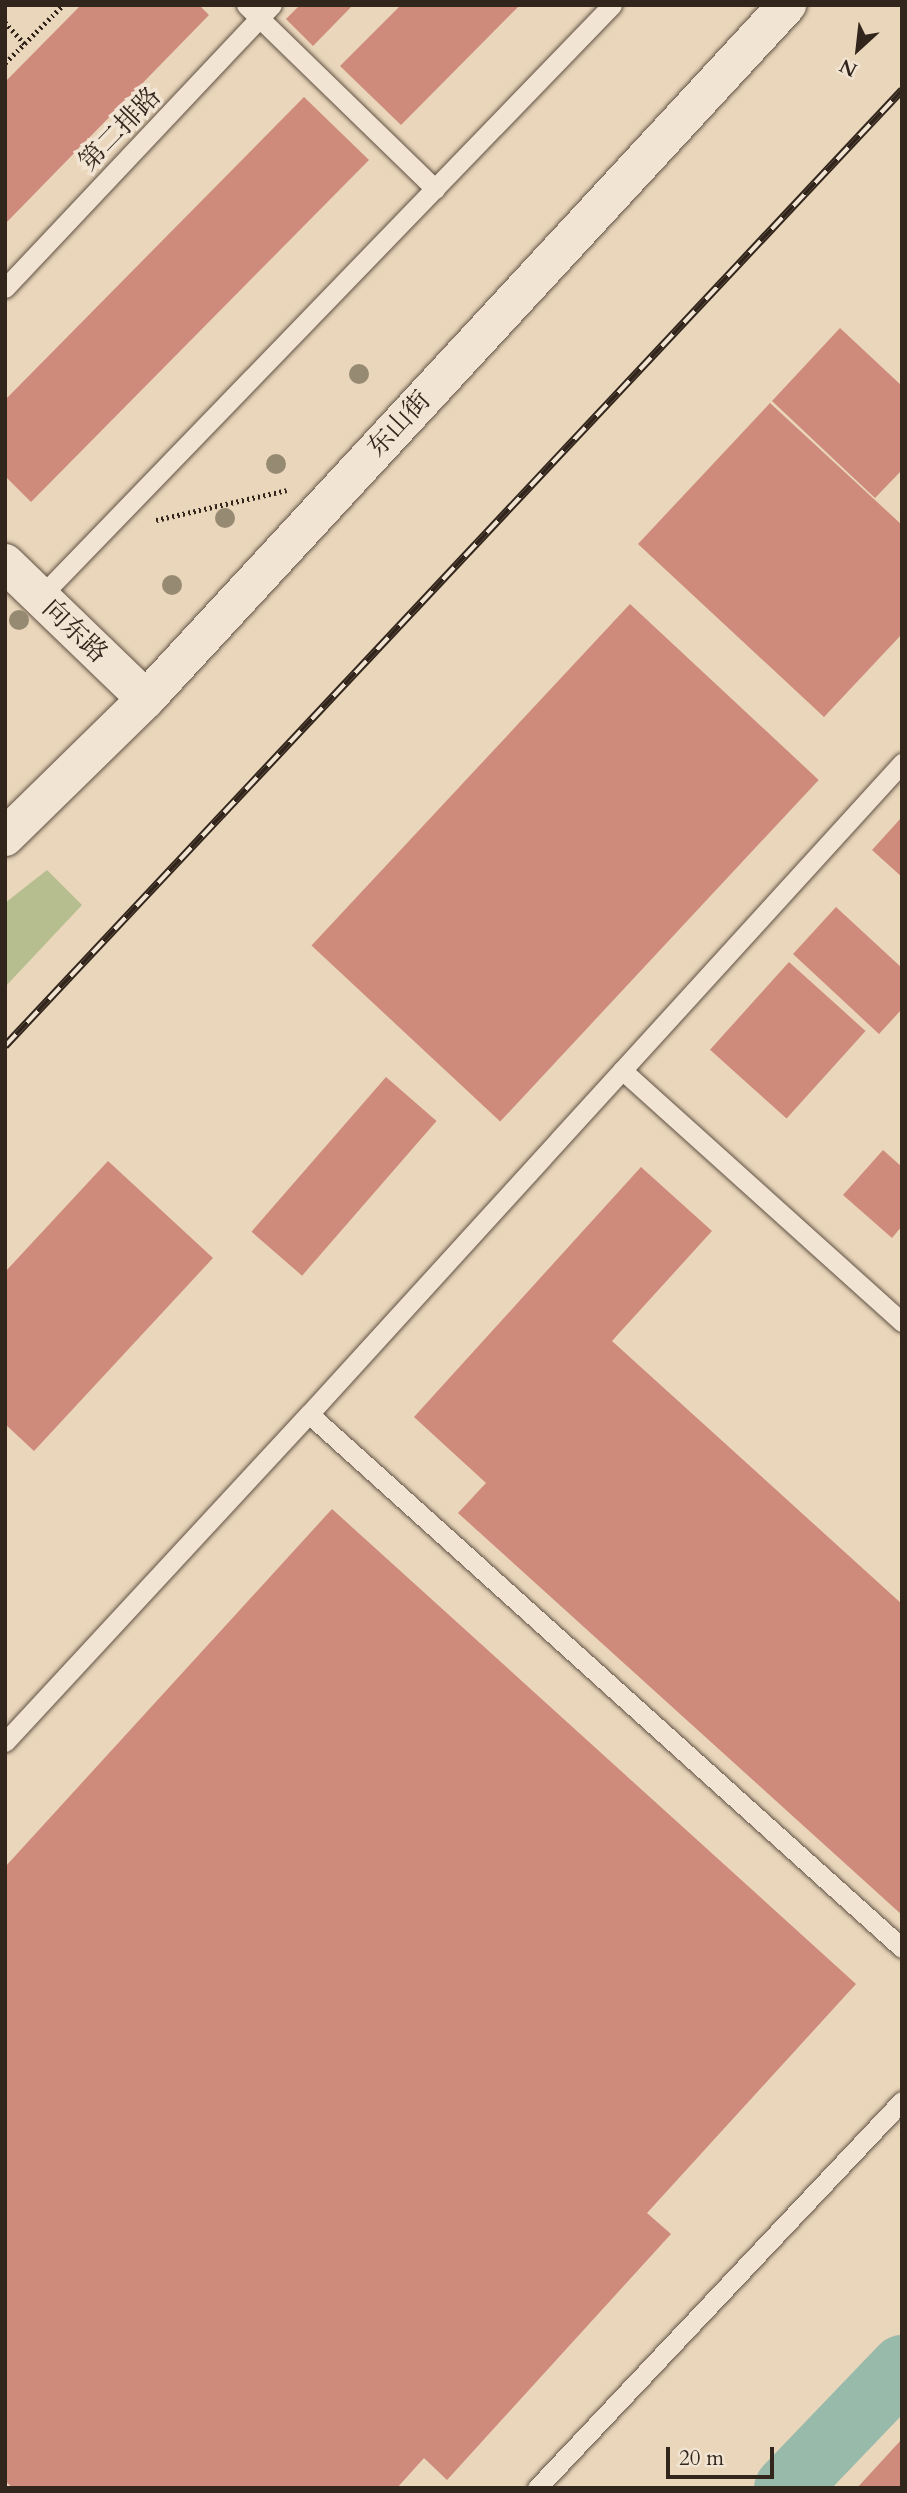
<!DOCTYPE html>
<html>
<head>
<meta charset="utf-8">
<style>
	body { margin:0 }
	#map { position:relative; width:907px; height:2493px; overflow:hidden; background:#ead6ba; font-family:Cardo,"Noto Serif SC",serif }
	div>[style] { position:absolute }
	.green>* { inset:0; background:#b6be90 }
	.river>* { height:65px; margin:-32.5px; padding:0 32.5px; transform-origin:32.5px; border-radius:32.5px; background:#98baab }
	.building>* { inset:0; background:#ce8b7b; transform-origin:0 0 }
	.path>* { height:4.5px; margin-top:-2.25px; transform-origin:0; background:repeating-linear-gradient(90deg,#31251c 0 2px,transparent 0 5.5px) }
	.roads { filter:drop-shadow(0 0 2px #5f5144) drop-shadow(0 0 2px #5f5144) }
	.lane>* { height:19px; margin:-9.5px; padding:0 9.5px; transform-origin:9.5px; border-radius:9.5px; background:#f1e4d2 }
	.secondary>* { height:38px; margin:-19px; padding:0 19px; transform-origin:19px; border-radius:19px; background:#f1e4d2 }
	.rail>* { height:8px; margin-top:-4px; transform-origin:0; background:repeating-linear-gradient(90deg,#f1e4d2 0 16px,#31251c 0 32px); box-sizing:border-box; border-block:2px solid #31251c }
	.trees>* { width:20px; height:20px; margin:-10px; border-radius:50%; background:#968a73 }
	span { translate:-50% -50%; white-space:nowrap; text-align:center; line-height:1.15; -webkit-text-stroke:7px #f1e4d2; paint-order:stroke }
	.street-label { font-size:26px; color:#31251c }
	.frame { position:absolute; inset:0; border:7px solid #31251c; pointer-events:none }
	.north { position:absolute; left:823px; top:14px; width:70px; height:70px; -webkit-text-stroke:5px #f1e4d2; paint-order:stroke; rotate:207deg; font-size:19px; font-weight:700; line-height:28px; text-align:center; color:#31251c }
	.north::after { content:''; display:block; margin:auto; width:24px; height:32px; background:#31251c; clip-path:polygon(50% 0,100% 100%,50% 72%,0 100%) }
	.scale { position:absolute; left:666px; top:2447px; width:108px; height:32px; box-sizing:border-box; border:4px solid #31251c; border-top:0; padding-left:9px; font-size:21px; line-height:24px; white-space:nowrap; color:#31251c; -webkit-text-stroke:5px #f1e4d2; paint-order:stroke }
</style>
</head>
<body>
<div id="map">
	<div class="green">
		<i style="clip-path:polygon(47px 870px,82px 905px,5px 987px,5px 903px)"></i>
	</div>
	<div class="river">
		<i style="left:786px;top:2488px;width:168px;rotate:-46.2deg"></i>
	</div>
	<div class="building">
		<i style="clip-path:polygon(81px 5px,199px 5px,209px 15px,5px 224px,5px 82px)"></i>
		<i style="clip-path:polygon(300px 5px,353px 5px,313px 46px,286px 19px)"></i>
		<i style="clip-path:polygon(401px 5px,520px 5px,401px 125px,340px 66px)"></i>
		<i style="clip-path:polygon(304px 97px,369px 160px,31px 502px,5px 476px,5px 400px)"></i>
		<i style="clip-path:polygon(840px 328px,902px 386px,902px 470px,875px 498px,772px 401px)"></i>
		<i style="clip-path:polygon(770px 403px,902px 525px,902px 634px,824px 717px,638px 544px)"></i>
		<i style="left:630px;top:604px;width:258px;height:467px;rotate:43deg"></i>
		<i style="clip-path:polygon(902px 817px,902px 877px,872px 850px)"></i>
		<i style="clip-path:polygon(836px 907px,902px 968px,902px 1009px,879px 1034px,793px 954px)"></i>
		<i style="left:789px;top:962px;width:103px;height:118px;rotate:42deg"></i>
		<i style="left:386px;top:1077px;width:67px;height:205px;rotate:41deg"></i>
		<i style="clip-path:polygon(883px 1150px,902px 1167px,902px 1226px,892px 1238px,843px 1195px)"></i>
		<i style="clip-path:polygon(108px 1161px,213px 1258px,34px 1451px,5px 1424px,5px 1272px)"></i>
		<i style="clip-path:polygon(641px 1167px,712px 1231px,612px 1341px,902px 1604px,902px 1915px,458px 1513px,486px 1483px,414px 1417px)"></i>
		<i style="clip-path:polygon(332px 1509px,856px 1984px,647px 2213px,671px 2234px,447px 2480px,424px 2458px,397px 2488px,13px 2488px,5px 2481px,5px 1867px)"></i>
		<i style="clip-path:polygon(902px 2439px,902px 2488px,857px 2488px)"></i>
	</div>
	<div class="path">
		<i style="left:5px;top:22px;width:30px;rotate:48deg"></i>
		<i style="left:5px;top:63px;width:82px;rotate:-45deg"></i>
		<i style="left:156px;top:520px;width:134px;rotate:-12.9deg"></i>
	</div>
	<div class="roads">
		<div class="lane">
			<i style="left:246px;top:5px;width:264px;rotate:44.2deg"></i>
			<i style="left:5px;top:288px;width:389px;rotate:-46.7deg"></i>
			<i style="left:40px;top:597px;width:823px;rotate:-45.98deg"></i>
			<i style="left:622px;top:1070px;width:377px;rotate:42deg"></i>
			<i style="left:309px;top:1414px;width:881px;rotate:-47.67deg"></i>
			<i style="left:5px;top:1742px;width:447px;rotate:-47.2deg"></i>
			<i style="left:309px;top:1414px;width:798px;rotate:42deg"></i>
			<i style="left:537px;top:2488px;width:532px;rotate:-46.68deg"></i>
		</div>
		<div class="secondary">
			<i style="left:5px;top:563px;width:196px;rotate:44deg"></i>
			<i style="left:5px;top:837px;width:197px;rotate:-44.4deg"></i>
			<i style="left:146px;top:699px;width:945px;rotate:-47.27deg"></i>
		</div>
	</div>
	<div class="rail">
		<i style="left:5px;top:1046px;width:1311px;rotate:-46.82deg"></i>
	</div>
	<div class="trees">
		<i style="left:359px;top:374px"></i>
		<i style="left:276px;top:464px"></i>
		<i style="left:225px;top:518px"></i>
		<i style="left:172px;top:585px"></i>
		<i style="left:19px;top:620px"></i>
	</div>
	<div class="street-label">
		<span style="left:120px;top:129px;rotate:-46deg">第二排路</span>
		<span style="left:399px;top:424px;rotate:-47deg">东山街</span>
		<span style="left:75px;top:631px;rotate:44deg">向东路</span>
	</div>
	<div class="frame"></div>
	<div class="north">N</div>
	<div class="scale">20 m</div>
</div>
</body>
</html>
